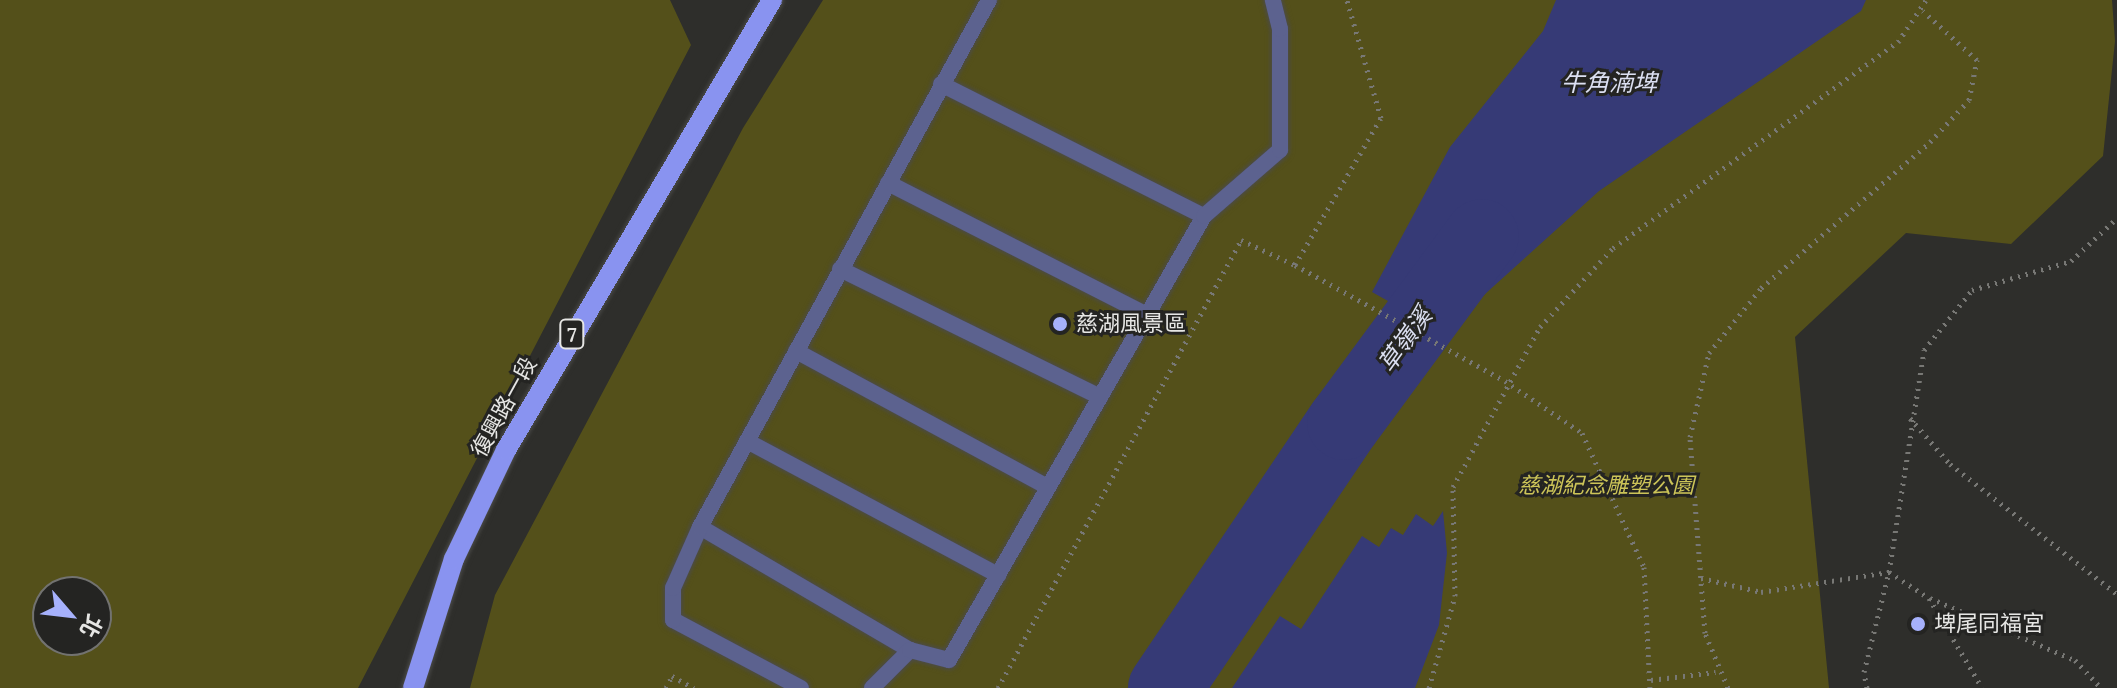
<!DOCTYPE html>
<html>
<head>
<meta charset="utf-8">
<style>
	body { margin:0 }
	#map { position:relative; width:2117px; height:688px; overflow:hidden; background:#2e2e2b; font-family:Lora,"Noto Sans TC",serif }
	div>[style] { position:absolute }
	.green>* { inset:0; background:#54501a }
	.water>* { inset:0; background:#363a76 }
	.stream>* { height:12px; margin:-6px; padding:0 6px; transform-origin:6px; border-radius:6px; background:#363a76 }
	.river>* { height:74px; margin:-37px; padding:0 37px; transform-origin:37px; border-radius:37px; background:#363a76 }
	.path>* { height:5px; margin-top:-2.5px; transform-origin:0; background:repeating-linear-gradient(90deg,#787875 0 2px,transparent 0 8px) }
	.roads { filter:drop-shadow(0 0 2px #4b4b49) drop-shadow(0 0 2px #4b4b49) }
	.service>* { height:16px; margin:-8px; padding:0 8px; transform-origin:8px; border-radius:8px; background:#5c628f }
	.primary>* { height:20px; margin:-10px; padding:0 10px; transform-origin:10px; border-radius:10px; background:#8993f0 }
	.dots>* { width:22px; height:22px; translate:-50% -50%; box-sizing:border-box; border:4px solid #242422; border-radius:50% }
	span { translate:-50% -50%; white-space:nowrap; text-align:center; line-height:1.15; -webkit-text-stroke:6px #242422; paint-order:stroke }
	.shield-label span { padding:2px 6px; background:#242422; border:2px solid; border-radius:6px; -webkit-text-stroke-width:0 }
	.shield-label { font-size:20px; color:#e6e6e4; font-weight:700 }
	.poi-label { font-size:22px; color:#e6e6e4 }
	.left { translate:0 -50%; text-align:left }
	.street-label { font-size:22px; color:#e6e6e4 }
	.park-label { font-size:22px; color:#ccc458; font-style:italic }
	.water-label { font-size:24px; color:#dce0f2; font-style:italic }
	.north { position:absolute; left:32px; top:576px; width:80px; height:80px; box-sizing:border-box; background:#242422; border:2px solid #727270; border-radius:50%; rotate:118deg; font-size:22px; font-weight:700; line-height:32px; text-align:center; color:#e6e6e4 }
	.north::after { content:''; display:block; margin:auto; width:28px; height:36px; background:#a6b1fc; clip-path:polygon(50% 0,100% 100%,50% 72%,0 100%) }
</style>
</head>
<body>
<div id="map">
	<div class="green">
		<i style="clip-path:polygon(evenodd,0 0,670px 0,691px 45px,358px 688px,0 688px,0 0,96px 592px,96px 640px,48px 640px,48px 592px,96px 592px)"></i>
		<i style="clip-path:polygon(823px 0,2112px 0,2115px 41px,2103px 156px,2011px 244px,1906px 233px,1795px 337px,1829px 688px,470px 688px,495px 595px,743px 128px)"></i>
	</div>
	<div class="water">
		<i style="clip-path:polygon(1556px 0,1866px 0,1861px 11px,1599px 191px,1443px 332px,1372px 292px,1450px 147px,1543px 31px)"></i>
		<i style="clip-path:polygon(1443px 511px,1447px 553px,1439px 625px,1415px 688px,1232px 688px,1280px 616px,1301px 629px,1362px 536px,1379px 547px,1391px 528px,1403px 535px,1416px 514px,1433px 526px)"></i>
	</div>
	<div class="stream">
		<i style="left:1187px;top:688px;width:45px;rotate:-79.7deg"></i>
	</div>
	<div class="river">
		<i style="left:1165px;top:688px;width:320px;rotate:-56deg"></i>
		<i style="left:1344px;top:423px;width:232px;rotate:-53.6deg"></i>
	</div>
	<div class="path">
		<i style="left:1295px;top:265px;width:240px;rotate:28.9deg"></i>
		<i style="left:1505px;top:381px;width:93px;rotate:34deg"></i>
		<i style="left:1582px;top:433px;width:148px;rotate:65.2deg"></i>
		<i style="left:1644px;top:567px;width:121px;rotate:87.2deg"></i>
		<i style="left:1910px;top:418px;width:61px;rotate:49deg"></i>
		<i style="left:1950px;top:464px;width:212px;rotate:37.9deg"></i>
		<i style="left:1701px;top:578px;width:62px;rotate:13.1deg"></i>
		<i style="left:1761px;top:592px;width:130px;rotate:-8.9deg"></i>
		<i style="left:1889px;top:572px;width:48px;rotate:33deg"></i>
		<i style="left:1929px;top:598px;width:104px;rotate:59.5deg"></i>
		<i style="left:1930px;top:598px;width:158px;rotate:23.2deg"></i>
		<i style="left:2075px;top:660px;width:38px;rotate:47deg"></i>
		<i style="left:1651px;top:680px;width:65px;rotate:-7deg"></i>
		<i style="left:666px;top:688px;width:13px;rotate:-63deg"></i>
		<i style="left:672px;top:676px;width:25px;rotate:29deg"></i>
		<i style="left:998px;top:688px;width:510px;rotate:-61.52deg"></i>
		<i style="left:1241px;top:240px;width:60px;rotate:24.8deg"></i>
		<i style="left:1295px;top:265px;width:170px;rotate:-59.7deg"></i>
		<i style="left:1381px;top:118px;width:123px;rotate:-106.1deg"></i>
		<i style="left:1429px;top:688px;width:96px;rotate:-74.2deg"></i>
		<i style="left:1455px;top:596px;width:109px;rotate:-91.1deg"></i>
		<i style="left:1453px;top:487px;width:182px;rotate:-61.5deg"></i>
		<i style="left:1540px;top:327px;width:108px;rotate:-47.3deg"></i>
		<i style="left:1613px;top:248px;width:352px;rotate:-35.9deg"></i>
		<i style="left:1898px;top:42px;width:50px;rotate:-56.3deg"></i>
		<i style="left:1728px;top:688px;width:60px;rotate:-112.7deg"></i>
		<i style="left:1705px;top:633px;width:197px;rotate:-94.4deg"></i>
		<i style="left:1690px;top:437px;width:86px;rotate:-77.3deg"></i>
		<i style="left:1709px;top:353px;width:83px;rotate:-51.3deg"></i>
		<i style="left:1761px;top:288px;width:223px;rotate:-40.8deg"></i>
		<i style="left:1930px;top:142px;width:57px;rotate:-47.1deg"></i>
		<i style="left:1969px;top:100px;width:41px;rotate:-78.7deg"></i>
		<i style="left:1977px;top:60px;width:73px;rotate:-137.8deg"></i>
		<i style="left:1867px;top:688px;width:16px;rotate:-101deg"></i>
		<i style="left:1864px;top:672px;width:103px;rotate:-76deg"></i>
		<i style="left:1889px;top:572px;width:225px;rotate:-81deg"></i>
		<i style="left:1924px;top:350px;width:77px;rotate:-51.3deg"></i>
		<i style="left:1972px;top:290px;width:103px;rotate:-16.3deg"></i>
		<i style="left:2071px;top:261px;width:63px;rotate:-43.1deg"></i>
	</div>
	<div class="roads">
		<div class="service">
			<i style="left:941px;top:84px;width:294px;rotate:26.7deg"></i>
			<i style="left:888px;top:183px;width:291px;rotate:27deg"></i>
			<i style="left:840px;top:269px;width:290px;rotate:26.2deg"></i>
			<i style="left:796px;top:351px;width:286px;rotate:28.4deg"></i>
			<i style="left:747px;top:441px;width:285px;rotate:28.1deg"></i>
			<i style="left:700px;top:527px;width:243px;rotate:30.4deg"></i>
			<i style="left:801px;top:688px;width:145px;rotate:-152deg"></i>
			<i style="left:673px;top:620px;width:32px;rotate:-90deg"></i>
			<i style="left:673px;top:588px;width:67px;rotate:-66.1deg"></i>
			<i style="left:700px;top:527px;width:601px;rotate:-61.26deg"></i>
			<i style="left:872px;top:688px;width:54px;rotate:-45deg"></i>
			<i style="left:910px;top:650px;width:40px;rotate:14.4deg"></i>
			<i style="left:949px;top:660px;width:512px;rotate:-60.13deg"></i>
			<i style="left:1204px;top:216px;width:101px;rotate:-41deg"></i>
			<i style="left:1280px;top:150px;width:121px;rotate:-90deg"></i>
			<i style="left:1280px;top:29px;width:30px;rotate:-104deg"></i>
		</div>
		<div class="primary">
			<i style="left:413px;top:688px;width:135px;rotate:-72.4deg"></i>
			<i style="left:454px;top:559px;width:121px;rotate:-64.5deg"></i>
			<i style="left:506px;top:450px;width:523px;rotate:-59.41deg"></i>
		</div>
	</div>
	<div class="dots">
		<i style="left:1060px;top:324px;background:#a6b1fc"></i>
		<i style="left:1918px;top:624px;background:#a6b1fc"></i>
	</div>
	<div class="shield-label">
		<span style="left:572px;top:334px">7</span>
	</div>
	<div class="poi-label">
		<span class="left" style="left:1076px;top:324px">慈湖風景區</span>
		<span class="left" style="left:1934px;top:624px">埤尾同福宮</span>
	</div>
	<div class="street-label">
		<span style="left:504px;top:407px;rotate:-61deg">復興路一段</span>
	</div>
	<div class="park-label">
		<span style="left:1606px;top:486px">慈湖紀念雕塑公園</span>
	</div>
	<div class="water-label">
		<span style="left:1609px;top:83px">牛角湳埤</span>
		<span style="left:1405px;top:340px;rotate:-54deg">草嶺溪</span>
	</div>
	<div class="north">北</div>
</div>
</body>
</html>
